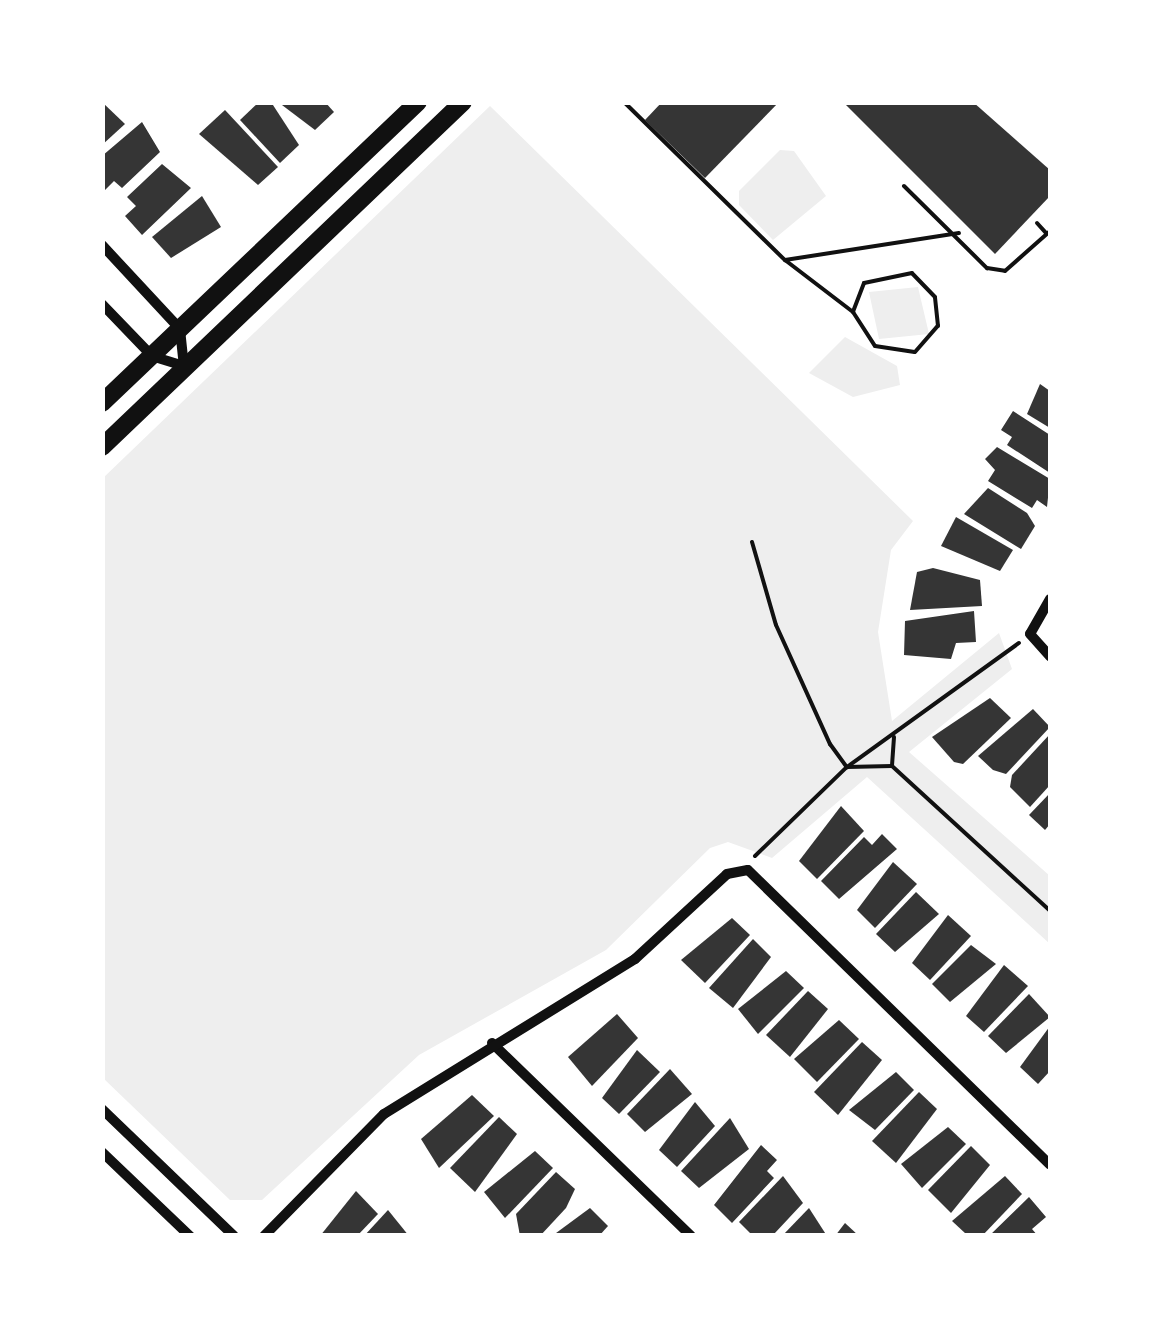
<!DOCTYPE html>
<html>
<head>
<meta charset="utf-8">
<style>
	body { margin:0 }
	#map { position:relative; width:1153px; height:1338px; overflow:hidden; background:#fff; font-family:"Public Sans",sans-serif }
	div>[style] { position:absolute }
	.green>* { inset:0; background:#eee }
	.building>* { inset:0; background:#353535 }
	.path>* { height:4px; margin:-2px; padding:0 2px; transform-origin:2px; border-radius:2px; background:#111 }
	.minor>* { height:10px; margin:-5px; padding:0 5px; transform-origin:5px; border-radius:5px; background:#111 }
	.tertiary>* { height:18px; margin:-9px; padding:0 9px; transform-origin:9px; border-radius:9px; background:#111 }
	span { translate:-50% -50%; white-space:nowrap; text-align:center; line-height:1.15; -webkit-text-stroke:8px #fff; paint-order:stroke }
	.frame { position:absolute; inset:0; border:105px solid #fff; pointer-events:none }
</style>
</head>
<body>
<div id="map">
	<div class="green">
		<i style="clip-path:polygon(490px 106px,913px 521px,891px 550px,878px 632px,892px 721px,999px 633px,1012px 669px,909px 752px,1050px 876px,1050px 944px,867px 777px,772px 858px,728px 842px,710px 848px,606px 950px,419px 1055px,262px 1200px,230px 1200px,103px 1078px,102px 479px)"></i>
		<i style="clip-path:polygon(780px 150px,794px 151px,826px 196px,773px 240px,739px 205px,739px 191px)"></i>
		<i style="clip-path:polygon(918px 287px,929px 334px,879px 339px,869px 292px)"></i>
		<i style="clip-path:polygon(845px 337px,897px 366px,900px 385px,853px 397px,809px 373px)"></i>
	</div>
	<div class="building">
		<i style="clip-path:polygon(102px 102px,125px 124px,102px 145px)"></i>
		<i style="clip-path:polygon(259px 102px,271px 102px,299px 145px,280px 163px,240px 120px)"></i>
		<i style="clip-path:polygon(278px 102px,325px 102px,334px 112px,315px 130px)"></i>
		<i style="clip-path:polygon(662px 102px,779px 102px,705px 178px,645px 120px)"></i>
		<i style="clip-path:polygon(843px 102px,973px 102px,1050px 170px,1050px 196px,995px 254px)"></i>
		<i style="clip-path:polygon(225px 110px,278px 167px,258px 185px,199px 134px)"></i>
		<i style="clip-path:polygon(142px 122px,160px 152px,122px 188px,114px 181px,105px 190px,102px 156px)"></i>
		<i style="clip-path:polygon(162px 164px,191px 188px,142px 235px,125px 216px,136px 206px,127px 197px)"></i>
		<i style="clip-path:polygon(202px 196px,221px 227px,171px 258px,152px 237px)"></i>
		<i style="clip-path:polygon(1040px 384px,1050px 391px,1050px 428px,1027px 414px)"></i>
		<i style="clip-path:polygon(1013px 411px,1050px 435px,1050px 473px,1007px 445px,1012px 437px,1001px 430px)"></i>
		<i style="clip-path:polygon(997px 447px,1050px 479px,1047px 507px,1037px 500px,1032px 508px,988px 481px,995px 470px,985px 459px)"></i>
		<i style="clip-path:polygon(988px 488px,1027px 513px,1035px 526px,1021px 549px,964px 514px)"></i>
		<i style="clip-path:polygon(956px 517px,1013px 550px,1000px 571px,941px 546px)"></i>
		<i style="clip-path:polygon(933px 568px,980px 580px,982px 606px,910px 610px,917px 572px)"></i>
		<i style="clip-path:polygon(974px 611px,976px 642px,956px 643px,951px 659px,904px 655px,905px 621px)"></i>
		<i style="clip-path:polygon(990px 698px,1011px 718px,963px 764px,954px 762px,932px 737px)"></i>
		<i style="clip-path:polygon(1033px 709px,1050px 727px,1006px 774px,993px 770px,978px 756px)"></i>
		<i style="clip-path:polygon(1050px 734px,1050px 785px,1030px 807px,1010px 787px,1012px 775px)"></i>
		<i style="clip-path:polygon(1050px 793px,1050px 824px,1045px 830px,1029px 815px)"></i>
		<i style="clip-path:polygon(841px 806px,864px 831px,817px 879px,799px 861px)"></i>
		<i style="clip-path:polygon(882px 834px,897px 849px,839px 899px,821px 881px,864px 837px,872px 845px)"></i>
		<i style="clip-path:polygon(893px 862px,917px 884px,875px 928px,857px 910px)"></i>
		<i style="clip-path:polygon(916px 892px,939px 914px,895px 952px,876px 934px)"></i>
		<i style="clip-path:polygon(948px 915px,971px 936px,930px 980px,912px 963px)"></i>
		<i style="clip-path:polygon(732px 918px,750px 935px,705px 983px,681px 960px)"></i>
		<i style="clip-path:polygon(753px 939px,771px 957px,733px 1008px,709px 988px)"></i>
		<i style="clip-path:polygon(971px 945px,996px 964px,950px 1002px,932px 984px)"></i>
		<i style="clip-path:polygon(1004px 965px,1028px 986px,984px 1032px,966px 1016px)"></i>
		<i style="clip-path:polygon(786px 971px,804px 988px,758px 1034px,738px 1009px)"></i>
		<i style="clip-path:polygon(808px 991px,828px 1009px,790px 1057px,766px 1035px)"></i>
		<i style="clip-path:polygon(1029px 994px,1050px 1017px,1006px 1053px,988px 1036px)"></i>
		<i style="clip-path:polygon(617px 1014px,638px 1038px,592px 1086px,568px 1057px)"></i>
		<i style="clip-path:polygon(839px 1020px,859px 1039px,817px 1082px,794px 1059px)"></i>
		<i style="clip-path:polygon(1050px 1026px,1050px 1071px,1038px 1084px,1020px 1067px)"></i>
		<i style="clip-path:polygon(862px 1042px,882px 1060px,838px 1115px,814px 1092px)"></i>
		<i style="clip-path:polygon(637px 1050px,660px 1072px,619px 1114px,602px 1098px)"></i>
		<i style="clip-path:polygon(670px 1069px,692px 1094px,645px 1132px,627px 1114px)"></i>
		<i style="clip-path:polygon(896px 1072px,914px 1090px,875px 1130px,849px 1110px)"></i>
		<i style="clip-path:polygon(919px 1092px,937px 1109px,896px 1163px,872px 1141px)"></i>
		<i style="clip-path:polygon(472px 1095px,494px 1116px,439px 1168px,421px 1139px)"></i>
		<i style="clip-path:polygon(695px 1102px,715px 1126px,677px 1167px,659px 1150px)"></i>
		<i style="clip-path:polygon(499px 1117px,517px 1134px,475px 1192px,450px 1168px)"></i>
		<i style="clip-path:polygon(730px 1118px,749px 1149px,699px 1188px,681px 1171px)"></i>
		<i style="clip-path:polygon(948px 1127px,966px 1144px,922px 1188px,901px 1164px)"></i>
		<i style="clip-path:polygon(761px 1145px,777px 1160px,767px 1171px,774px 1178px,732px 1223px,714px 1205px)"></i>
		<i style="clip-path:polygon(971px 1146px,990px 1165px,951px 1213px,928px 1190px)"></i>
		<i style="clip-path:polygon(535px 1151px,553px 1168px,505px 1218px,484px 1192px)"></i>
		<i style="clip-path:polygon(556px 1172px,575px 1189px,566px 1208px,540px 1236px,520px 1236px,516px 1214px)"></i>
		<i style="clip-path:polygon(783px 1176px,803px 1203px,774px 1234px,753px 1236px,739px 1222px)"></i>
		<i style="clip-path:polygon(1005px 1176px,1022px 1194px,982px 1236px,966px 1234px,952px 1221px)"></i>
		<i style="clip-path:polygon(356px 1191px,378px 1214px,357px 1236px,320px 1236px)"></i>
		<i style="clip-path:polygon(1029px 1197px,1046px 1217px,1032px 1229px,1038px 1236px,989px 1236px)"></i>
		<i style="clip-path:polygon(590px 1208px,608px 1226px,599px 1236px,552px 1236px)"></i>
		<i style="clip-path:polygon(809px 1208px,827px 1236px,782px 1236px)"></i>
		<i style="clip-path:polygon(388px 1210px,409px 1236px,364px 1236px)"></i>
		<i style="clip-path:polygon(845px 1223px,859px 1236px,835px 1236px)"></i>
	</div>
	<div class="path">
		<i style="left:624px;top:102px;width:226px;rotate:44.5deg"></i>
		<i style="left:785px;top:260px;width:176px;rotate:-8.8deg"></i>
		<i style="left:904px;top:186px;width:117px;rotate:44.7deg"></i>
		<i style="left:987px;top:268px;width:18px;rotate:9deg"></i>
		<i style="left:1005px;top:271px;width:60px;rotate:-41.6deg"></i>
		<i style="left:1037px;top:223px;width:13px;rotate:48deg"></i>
		<i style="left:785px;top:260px;width:86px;rotate:37.4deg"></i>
		<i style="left:853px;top:312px;width:40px;rotate:57.1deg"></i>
		<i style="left:875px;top:346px;width:40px;rotate:8.5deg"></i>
		<i style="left:915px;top:352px;width:35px;rotate:-49deg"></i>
		<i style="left:938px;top:326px;width:29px;rotate:-96deg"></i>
		<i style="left:935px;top:297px;width:33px;rotate:-134deg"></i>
		<i style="left:912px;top:273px;width:49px;rotate:168.2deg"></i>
		<i style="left:864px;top:283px;width:31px;rotate:111deg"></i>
		<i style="left:752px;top:542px;width:86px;rotate:73.9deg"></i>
		<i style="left:776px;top:625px;width:131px;rotate:65.6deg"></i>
		<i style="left:830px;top:744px;width:29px;rotate:54deg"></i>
		<i style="left:847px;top:767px;width:45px;rotate:-1.3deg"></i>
		<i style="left:894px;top:737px;width:29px;rotate:94deg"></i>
		<i style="left:892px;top:766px;width:214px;rotate:42.5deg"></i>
		<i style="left:755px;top:856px;width:128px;rotate:-44.1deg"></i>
		<i style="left:847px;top:767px;width:212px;rotate:-35.8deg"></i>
	</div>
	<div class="minor">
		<i style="left:102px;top:245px;width:115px;rotate:47.1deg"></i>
		<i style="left:180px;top:329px;width:37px;rotate:84deg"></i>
		<i style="left:184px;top:366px;width:34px;rotate:-163deg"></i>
		<i style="left:152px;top:356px;width:72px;rotate:-133.9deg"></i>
		<i style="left:1050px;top:599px;width:40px;rotate:119.7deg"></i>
		<i style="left:1030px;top:634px;width:30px;rotate:48deg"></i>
		<i style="left:492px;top:1043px;width:277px;rotate:44.1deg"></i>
		<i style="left:102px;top:1109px;width:183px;rotate:43.9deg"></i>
		<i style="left:102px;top:1152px;width:122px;rotate:43.7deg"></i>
		<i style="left:264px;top:1236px;width:171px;rotate:-45.5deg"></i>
		<i style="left:384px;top:1114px;width:295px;rotate:-31.7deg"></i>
		<i style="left:635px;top:959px;width:125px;rotate:-42.7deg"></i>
		<i style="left:727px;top:874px;width:21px;rotate:-11deg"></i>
		<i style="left:748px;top:870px;width:422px;rotate:44.3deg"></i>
	</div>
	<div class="tertiary">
		<i style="left:102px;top:403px;width:436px;rotate:-43.6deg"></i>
		<i style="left:102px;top:447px;width:499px;rotate:-43.7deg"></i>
	</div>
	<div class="frame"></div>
</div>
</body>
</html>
